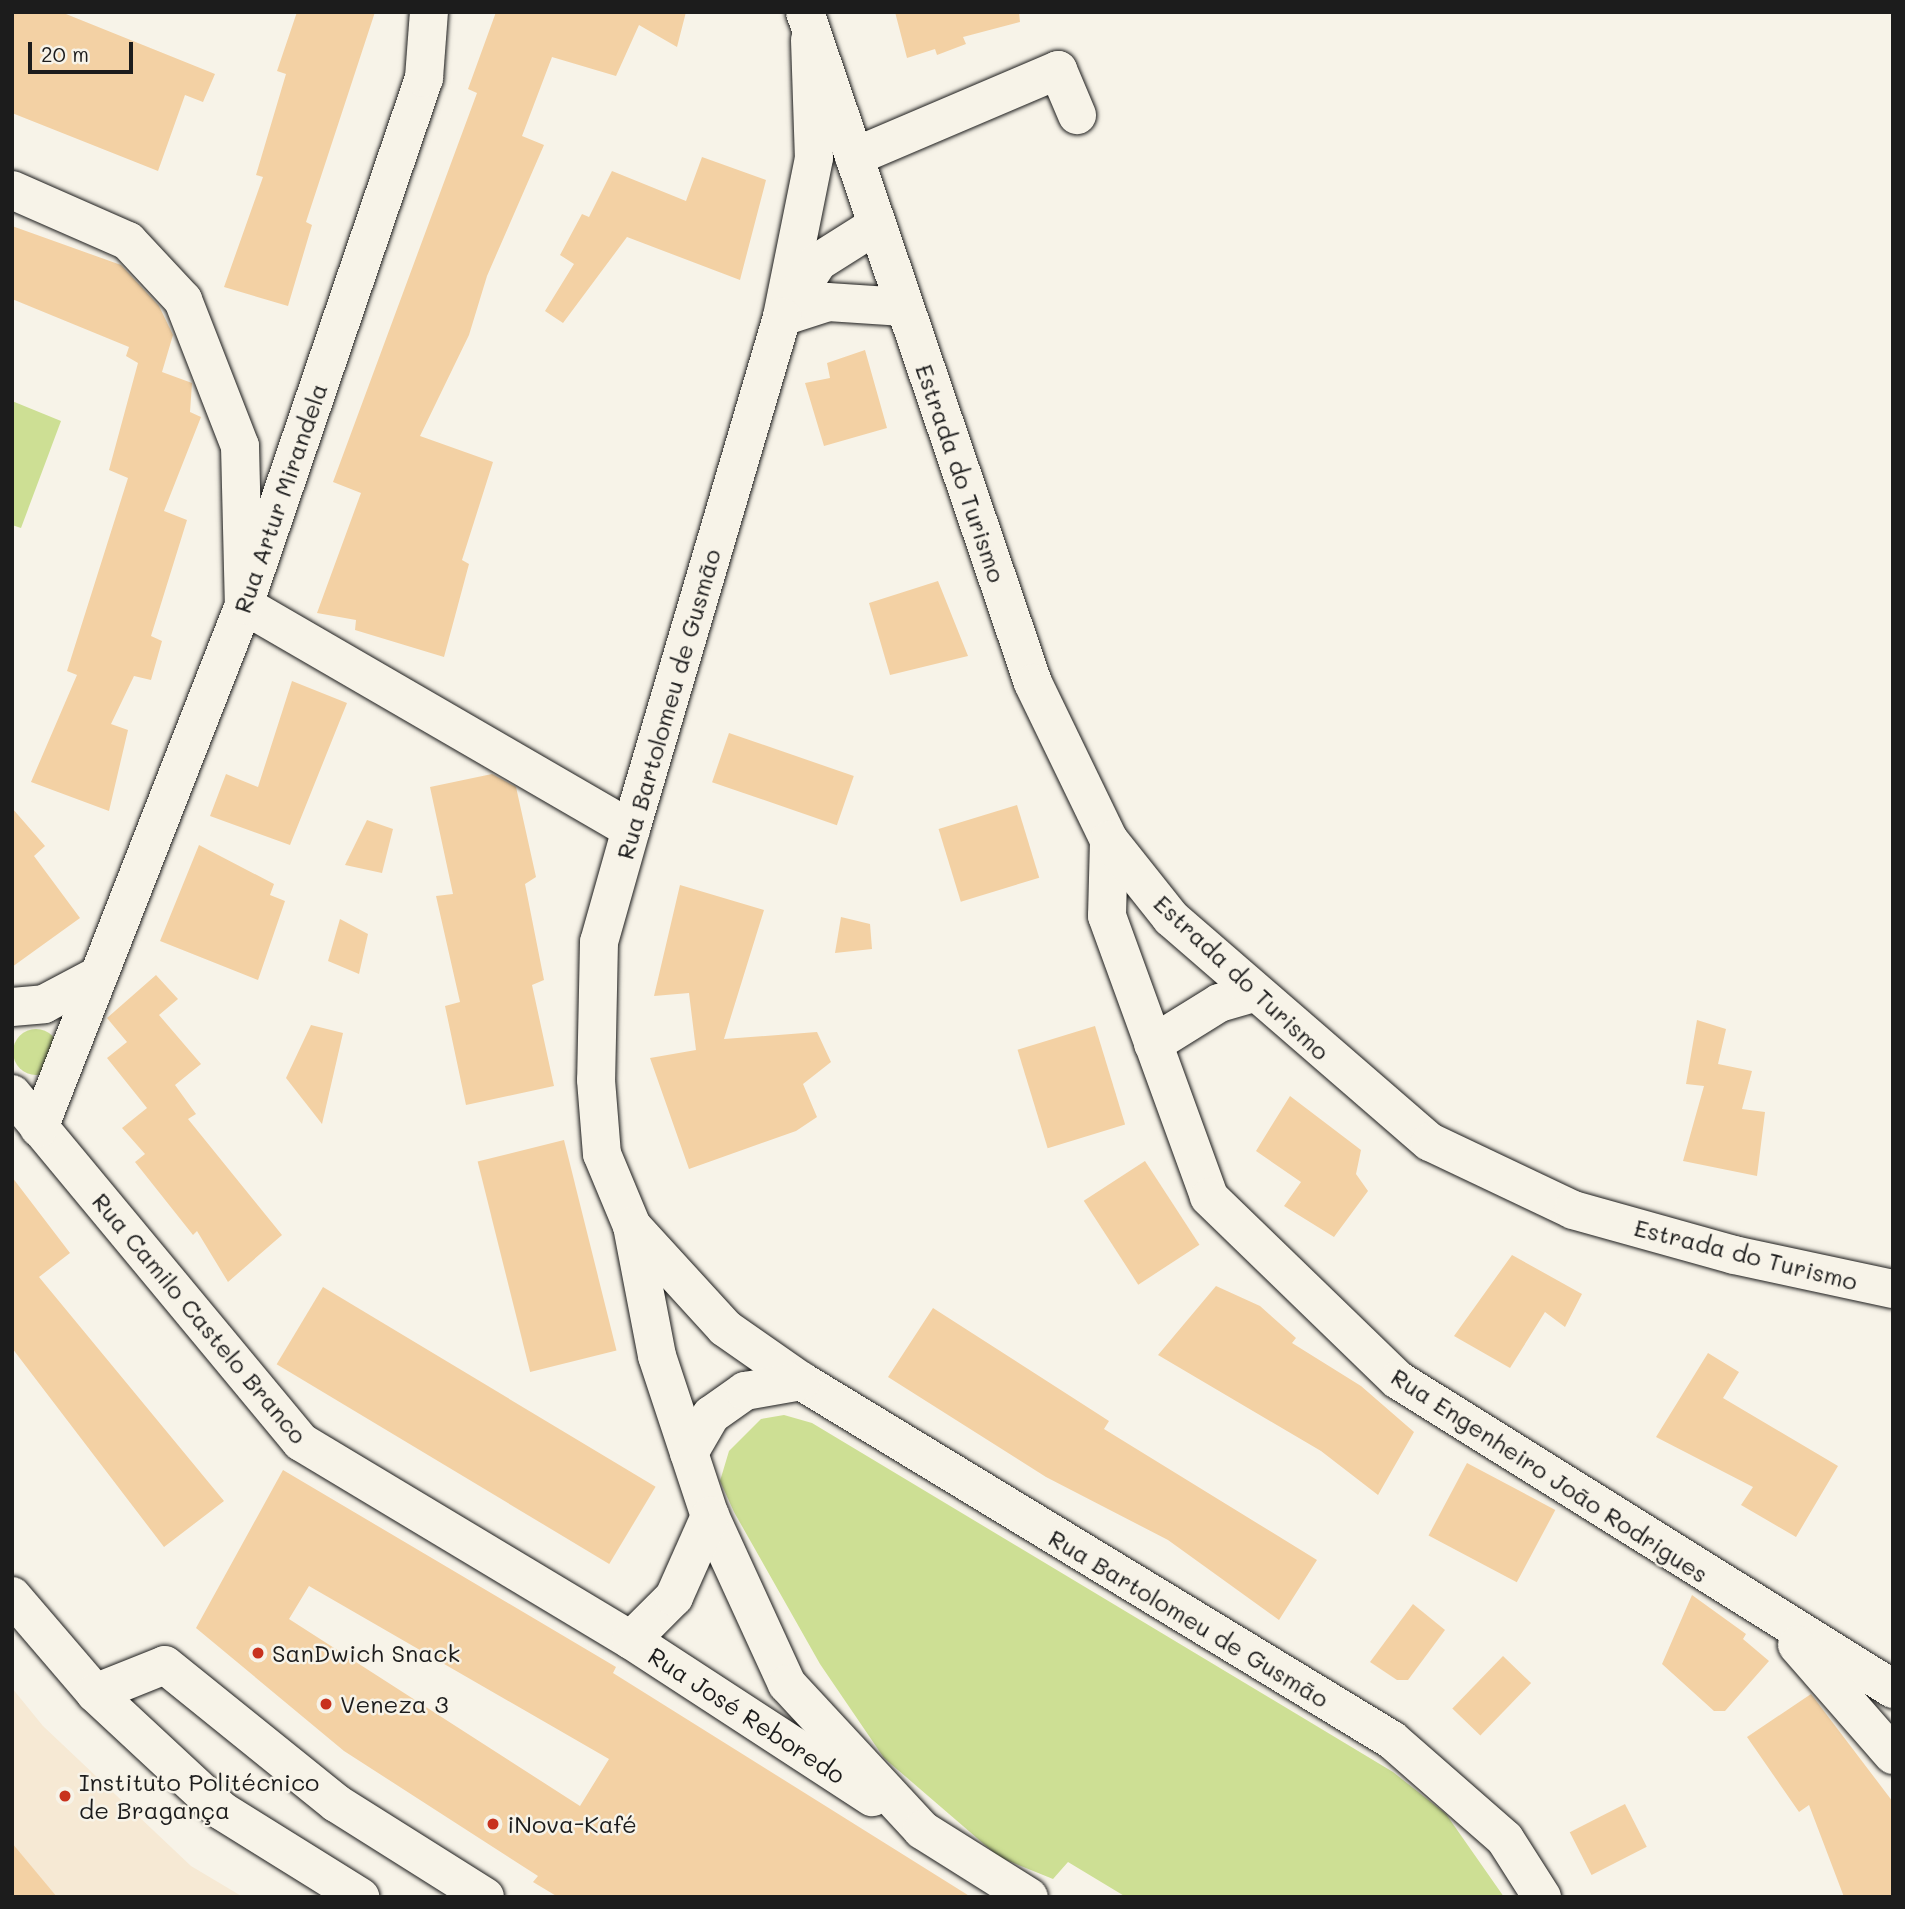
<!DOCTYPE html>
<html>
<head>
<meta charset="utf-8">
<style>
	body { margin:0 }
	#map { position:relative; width:1905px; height:1909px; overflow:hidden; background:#f7f3e8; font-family:Mali,sans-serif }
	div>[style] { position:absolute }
	.built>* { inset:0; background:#f6e9d4 }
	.green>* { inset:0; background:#cddf94 }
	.round { border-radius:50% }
	.building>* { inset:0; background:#f3d1a4; transform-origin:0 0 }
	.roads { filter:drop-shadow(0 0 2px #1c1c1c) drop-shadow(0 0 2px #1c1c1c) }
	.minor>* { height:38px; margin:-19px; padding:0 19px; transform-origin:19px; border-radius:19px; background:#f7f3e8 }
	.major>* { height:38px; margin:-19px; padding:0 19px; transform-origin:19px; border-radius:19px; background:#f7f3e8 }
	.dots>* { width:19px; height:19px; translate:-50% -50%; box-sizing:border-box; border:4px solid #f7f3e8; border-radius:50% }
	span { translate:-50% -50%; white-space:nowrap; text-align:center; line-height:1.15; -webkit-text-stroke:5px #f7f3e8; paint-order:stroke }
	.street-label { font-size:24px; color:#1c1c1c }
	.poi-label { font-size:24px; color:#1c1c1c }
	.left { translate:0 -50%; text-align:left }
	.frame { position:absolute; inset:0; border:14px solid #1c1c1c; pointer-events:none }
	.scale { position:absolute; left:28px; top:42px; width:105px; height:32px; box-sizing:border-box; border:4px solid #1c1c1c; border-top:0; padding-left:9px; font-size:21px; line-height:24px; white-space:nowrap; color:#1c1c1c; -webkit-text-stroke:5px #f7f3e8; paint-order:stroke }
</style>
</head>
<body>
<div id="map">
	<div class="built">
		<i style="clip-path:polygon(12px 1688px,43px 1726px,191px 1866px,243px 1897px,12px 1897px)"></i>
	</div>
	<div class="green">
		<i style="clip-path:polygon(12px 401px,61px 421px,21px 528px,12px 525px)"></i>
		<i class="round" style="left:13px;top:1029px;width:46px;height:46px"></i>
		<i style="clip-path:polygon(784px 1415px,812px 1423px,1393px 1772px,1446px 1814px,1504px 1897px,1126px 1897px,1068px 1862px,1053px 1879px,999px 1857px,884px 1758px,820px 1664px,734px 1512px,720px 1481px,729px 1451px,761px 1419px)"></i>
	</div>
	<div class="building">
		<i style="clip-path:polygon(12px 12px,61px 12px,215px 74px,203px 102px,185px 95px,158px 171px,12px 113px)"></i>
		<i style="clip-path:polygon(297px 12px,375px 12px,306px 222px,312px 225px,288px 306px,224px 287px,263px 177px,256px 175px,286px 74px,277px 71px)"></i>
		<i style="clip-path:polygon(496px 12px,686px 12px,677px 47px,639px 25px,616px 76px,552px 57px,522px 136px,544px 145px,487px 276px,469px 335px,420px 436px,493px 462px,462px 560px,469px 564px,444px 657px,355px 630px,356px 620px,317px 613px,361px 493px,333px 482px,477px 93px,468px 89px)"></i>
		<i style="clip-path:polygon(895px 12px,1019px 12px,1020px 22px,963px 37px,966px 44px,937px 55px,935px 49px,907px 58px)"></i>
		<i style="clip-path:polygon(702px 157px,766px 180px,740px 280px,627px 237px,563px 323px,545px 311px,574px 264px,560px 255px,582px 214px,589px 217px,612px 171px,686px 201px)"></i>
		<i style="clip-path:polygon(12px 226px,121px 265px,159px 306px,173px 335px,162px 372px,192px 383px,190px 412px,201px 417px,164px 511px,187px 520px,151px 636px,162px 641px,151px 680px,134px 676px,111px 724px,128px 730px,109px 811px,31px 782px,77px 675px,67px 671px,128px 478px,109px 470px,138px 363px,126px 356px,129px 347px,12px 299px)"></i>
		<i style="clip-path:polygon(865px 350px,887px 428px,824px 446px,805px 383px,830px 378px,827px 363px)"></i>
		<i style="clip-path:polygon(938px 581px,968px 656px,890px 675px,869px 603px)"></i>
		<i style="clip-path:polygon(292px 681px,347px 703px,290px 845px,210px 816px,226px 774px,258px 787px)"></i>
		<i style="left:729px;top:733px;width:132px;height:52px;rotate:19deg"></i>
		<i style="clip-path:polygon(492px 774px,516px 787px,536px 877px,525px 884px,544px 980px,532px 985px,554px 1086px,466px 1105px,445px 1006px,460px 1002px,436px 896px,453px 894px,430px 787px)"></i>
		<i style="left:1017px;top:805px;width:76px;height:82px;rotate:73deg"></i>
		<i style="clip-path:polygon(12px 808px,45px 846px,34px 856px,80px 918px,12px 967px)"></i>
		<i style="clip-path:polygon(367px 820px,393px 829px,382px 873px,345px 865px)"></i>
		<i style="clip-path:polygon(199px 845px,274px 884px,270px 895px,285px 901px,258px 980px,160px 941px)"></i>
		<i style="clip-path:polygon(680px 885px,764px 910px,724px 1039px,817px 1032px,831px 1062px,803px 1084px,817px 1117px,796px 1131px,689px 1169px,650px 1058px,696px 1050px,689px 993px,654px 996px)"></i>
		<i style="clip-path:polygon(841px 917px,870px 924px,872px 949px,835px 953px)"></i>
		<i style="clip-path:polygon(340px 919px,368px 934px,359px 974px,328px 961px)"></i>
		<i style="clip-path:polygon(156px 975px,178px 999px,159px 1015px,201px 1064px,175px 1085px,196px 1114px,188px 1119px,282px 1235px,228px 1282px,197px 1231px,193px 1235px,135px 1162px,145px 1154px,122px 1128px,147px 1108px,107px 1058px,127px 1042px,107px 1018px)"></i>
		<i style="clip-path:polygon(1697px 1020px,1726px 1029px,1718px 1064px,1752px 1071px,1742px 1109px,1765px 1112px,1757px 1176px,1683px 1161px,1704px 1086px,1686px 1084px)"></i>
		<i style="clip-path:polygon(311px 1025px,343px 1033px,322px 1124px,286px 1078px)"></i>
		<i style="left:1095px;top:1026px;width:103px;height:81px;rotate:73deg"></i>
		<i style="clip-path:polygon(1290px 1096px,1361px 1150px,1356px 1174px,1368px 1191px,1334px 1237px,1284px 1206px,1301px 1182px,1256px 1151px)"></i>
		<i style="left:564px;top:1140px;width:217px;height:89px;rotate:76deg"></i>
		<i style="left:1145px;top:1161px;width:100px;height:73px;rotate:57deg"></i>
		<i style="clip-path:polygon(12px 1177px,70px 1253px,39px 1277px,224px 1501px,164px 1547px,12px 1348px)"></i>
		<i style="clip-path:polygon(1512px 1255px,1582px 1294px,1565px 1327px,1545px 1312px,1510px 1368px,1454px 1336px)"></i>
		<i style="clip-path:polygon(1216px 1286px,1260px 1306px,1296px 1338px,1292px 1343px,1361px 1386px,1414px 1432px,1378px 1495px,1321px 1451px,1158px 1355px)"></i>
		<i style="left:323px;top:1287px;width:388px;height:90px;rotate:31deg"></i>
		<i style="clip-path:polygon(933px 1308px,1109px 1421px,1104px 1429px,1317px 1560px,1279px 1620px,1168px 1540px,1046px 1477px,888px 1377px)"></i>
		<i style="clip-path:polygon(1708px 1353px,1739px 1372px,1723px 1398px,1838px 1466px,1796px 1537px,1741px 1505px,1753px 1487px,1656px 1437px)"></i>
		<i style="left:1467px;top:1463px;width:100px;height:82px;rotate:28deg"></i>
		<i style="clip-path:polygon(evenodd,283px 1470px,616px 1667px,613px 1673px,971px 1897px,558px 1897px,533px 1882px,538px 1876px,344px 1751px,196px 1628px,283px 1470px,309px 1586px,609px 1759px,580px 1806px,289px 1619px,309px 1586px)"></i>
		<i style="clip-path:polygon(1692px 1595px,1746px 1634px,1743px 1639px,1769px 1661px,1725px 1711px,1714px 1711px,1662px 1664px)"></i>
		<i style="clip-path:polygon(1413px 1604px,1445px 1630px,1408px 1680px,1397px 1680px,1370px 1662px)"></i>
		<i style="left:1503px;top:1656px;width:39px;height:73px;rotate:44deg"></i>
		<i style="clip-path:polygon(1811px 1694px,1893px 1802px,1893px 1897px,1844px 1897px,1809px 1805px,1799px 1812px,1747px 1737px)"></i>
		<i style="left:1625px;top:1804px;width:48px;height:62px;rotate:63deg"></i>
		<i style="clip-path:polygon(12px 1843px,57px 1897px,12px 1897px)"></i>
	</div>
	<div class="roads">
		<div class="minor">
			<i style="left:810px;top:40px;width:118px;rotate:88.1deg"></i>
			<i style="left:814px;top:158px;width:162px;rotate:101.4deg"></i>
			<i style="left:782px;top:317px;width:48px;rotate:-18.1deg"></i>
			<i style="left:828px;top:302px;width:76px;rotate:3.8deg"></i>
			<i style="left:854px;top:157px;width:222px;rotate:-23.1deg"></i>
			<i style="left:1058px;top:70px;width:49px;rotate:67.1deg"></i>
			<i style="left:12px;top:190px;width:127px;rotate:23.7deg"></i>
			<i style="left:128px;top:241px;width:81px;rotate:47deg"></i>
			<i style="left:183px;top:300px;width:157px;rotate:68.7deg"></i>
			<i style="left:240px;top:446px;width:159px;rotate:88.6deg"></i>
			<i style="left:244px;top:605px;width:447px;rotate:30.1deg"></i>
			<i style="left:875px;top:226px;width:67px;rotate:147.7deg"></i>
			<i style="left:818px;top:262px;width:66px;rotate:123.2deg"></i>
			<i style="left:782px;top:317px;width:534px;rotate:106.43deg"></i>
			<i style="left:631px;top:829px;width:117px;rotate:105.8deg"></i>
			<i style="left:599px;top:942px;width:138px;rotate:91.2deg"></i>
			<i style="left:596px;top:1080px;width:74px;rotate:85.4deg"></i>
			<i style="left:602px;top:1154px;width:78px;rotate:67.4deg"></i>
			<i style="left:632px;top:1226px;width:132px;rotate:79.1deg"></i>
			<i style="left:657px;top:1356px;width:169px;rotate:71.7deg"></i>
			<i style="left:710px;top:1516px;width:185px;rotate:65.4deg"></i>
			<i style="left:787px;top:1684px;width:199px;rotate:47.2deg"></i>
			<i style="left:922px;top:1830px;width:126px;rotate:32.1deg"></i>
			<i style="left:1109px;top:840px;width:76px;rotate:91.5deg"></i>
			<i style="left:1107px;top:916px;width:299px;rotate:70deg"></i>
			<i style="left:1209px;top:1197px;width:263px;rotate:44.1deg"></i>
			<i style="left:1398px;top:1380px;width:584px;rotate:31.97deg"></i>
			<i style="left:12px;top:1007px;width:32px;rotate:-5deg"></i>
			<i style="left:44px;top:1004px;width:62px;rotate:-27.8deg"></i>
			<i style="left:1153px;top:1044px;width:78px;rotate:-31.8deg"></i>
			<i style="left:1219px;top:1003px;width:36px;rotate:-16deg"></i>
			<i style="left:12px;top:1094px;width:452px;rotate:50.3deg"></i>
			<i style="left:301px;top:1442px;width:385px;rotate:31deg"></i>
			<i style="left:631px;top:1640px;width:288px;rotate:33.1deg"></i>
			<i style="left:39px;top:1128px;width:562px;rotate:-68.6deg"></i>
			<i style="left:244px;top:605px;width:557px;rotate:-71.14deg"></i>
			<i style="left:424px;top:78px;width:66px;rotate:-85.7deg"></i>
			<i style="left:632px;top:1226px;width:138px;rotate:47.6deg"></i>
			<i style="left:725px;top:1328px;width:93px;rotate:34.9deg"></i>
			<i style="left:801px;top:1381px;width:691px;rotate:31.28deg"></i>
			<i style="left:1392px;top:1740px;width:150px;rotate:41.2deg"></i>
			<i style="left:1505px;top:1839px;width:69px;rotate:57.5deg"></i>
			<i style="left:689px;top:1453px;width:44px;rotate:-59.9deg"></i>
			<i style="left:711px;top:1415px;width:42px;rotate:-35.2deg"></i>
			<i style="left:745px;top:1391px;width:57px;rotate:-10.1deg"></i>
			<i style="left:12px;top:1596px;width:128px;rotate:49.4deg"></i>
			<i style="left:95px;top:1693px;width:173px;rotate:42.9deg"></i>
			<i style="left:222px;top:1811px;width:163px;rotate:31.9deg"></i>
			<i style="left:631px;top:1640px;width:61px;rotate:-45deg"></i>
			<i style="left:674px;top:1597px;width:89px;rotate:-66deg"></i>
			<i style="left:1797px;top:1645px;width:146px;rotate:48.9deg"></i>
			<i style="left:95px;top:1693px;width:75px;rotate:-21.8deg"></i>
			<i style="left:165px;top:1665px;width:220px;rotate:38.9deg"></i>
			<i style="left:336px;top:1803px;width:176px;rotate:32.2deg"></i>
		</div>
		<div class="major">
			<i style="left:805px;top:12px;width:709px;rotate:71.23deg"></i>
			<i style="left:1033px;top:683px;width:174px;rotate:64.2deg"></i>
			<i style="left:1109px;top:840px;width:100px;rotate:51.5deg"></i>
			<i style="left:1171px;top:918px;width:342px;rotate:40.9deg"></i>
			<i style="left:1430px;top:1142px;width:158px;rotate:25.4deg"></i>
			<i style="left:1573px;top:1210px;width:167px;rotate:15.6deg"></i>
			<i style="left:1734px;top:1255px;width:163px;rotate:12.1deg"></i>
		</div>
	</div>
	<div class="dots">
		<i style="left:258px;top:1653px;background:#c8321e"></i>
		<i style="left:326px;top:1704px;background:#c8321e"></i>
		<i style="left:65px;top:1796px;background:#c8321e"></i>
		<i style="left:493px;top:1824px;background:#c8321e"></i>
	</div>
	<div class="street-label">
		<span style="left:961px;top:473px;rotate:71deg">Estrada do Turismo</span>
		<span style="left:280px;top:498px;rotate:-71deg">Rua Artur Mirandela</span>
		<span style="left:668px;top:704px;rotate:-74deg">Rua Bartolomeu de Gusmão</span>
		<span style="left:1242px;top:977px;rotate:43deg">Estrada do Turismo</span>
		<span style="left:1746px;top:1254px;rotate:14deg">Estrada do Turismo</span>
		<span style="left:200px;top:1318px;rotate:50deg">Rua Camilo Castelo Branco</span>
		<span style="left:1550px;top:1475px;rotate:33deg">Rua Engenheiro João Rodrigues</span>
		<span style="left:1189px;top:1618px;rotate:31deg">Rua Bartolomeu de Gusmão</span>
		<span style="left:747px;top:1715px;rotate:33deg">Rua José Reboredo</span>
	</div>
	<div class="poi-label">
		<span class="left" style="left:272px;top:1653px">SanDwich Snack</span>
		<span class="left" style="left:340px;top:1704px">Veneza 3</span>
		<span class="left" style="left:79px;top:1796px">Instituto Politécnico<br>de Bragança</span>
		<span class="left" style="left:507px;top:1824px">iNova-Kafé</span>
	</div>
	<div class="frame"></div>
	<div class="scale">20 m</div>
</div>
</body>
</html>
